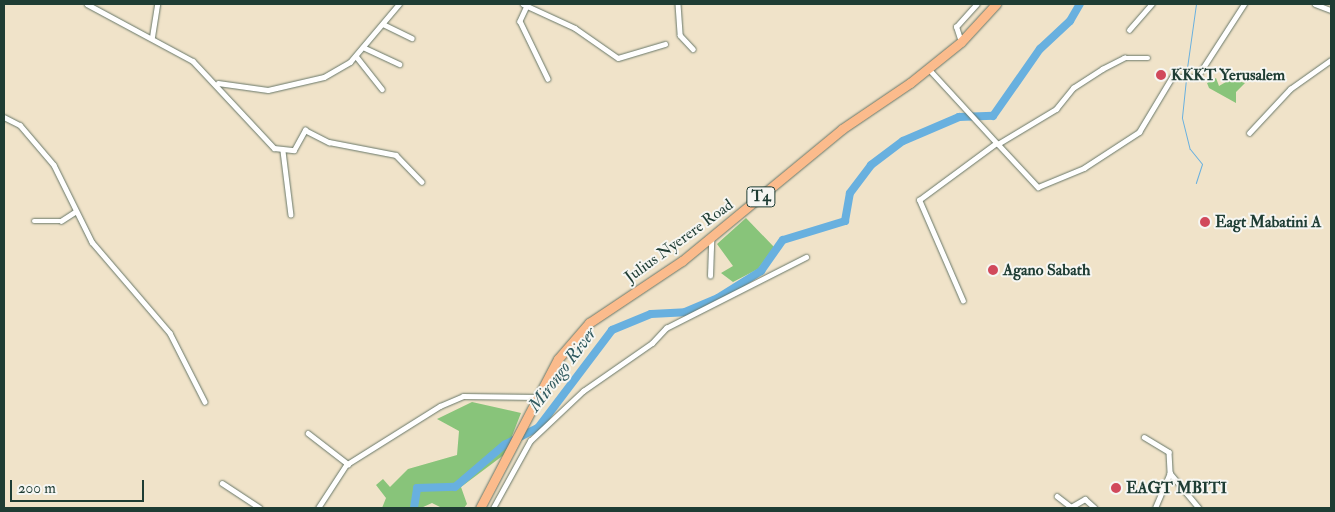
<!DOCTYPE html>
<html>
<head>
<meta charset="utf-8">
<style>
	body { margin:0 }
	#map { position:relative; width:1335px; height:512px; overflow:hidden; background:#f0e3c9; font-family:"IM FELL Double Pica",serif }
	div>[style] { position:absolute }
	.green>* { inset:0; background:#88c47a }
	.stream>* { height:1px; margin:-0.5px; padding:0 0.5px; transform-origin:0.5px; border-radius:0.5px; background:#68b0df }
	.river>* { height:8px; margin:-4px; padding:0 4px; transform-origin:4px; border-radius:4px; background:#68b0df }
	.roads { filter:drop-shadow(0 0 1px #687768) drop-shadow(0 0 1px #687768) }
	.street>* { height:4.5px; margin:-2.25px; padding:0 2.25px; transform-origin:2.25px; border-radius:2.25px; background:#fff }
	.highway>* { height:9px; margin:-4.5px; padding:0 4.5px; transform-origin:4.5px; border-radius:4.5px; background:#fbbb8c }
	.dots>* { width:14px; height:14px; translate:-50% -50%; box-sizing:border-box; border:2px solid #f6f6f2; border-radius:50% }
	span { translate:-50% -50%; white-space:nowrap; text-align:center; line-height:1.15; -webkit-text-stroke:4px #f6f6f2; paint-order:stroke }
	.shield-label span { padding:1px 4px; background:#f6f6f2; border:1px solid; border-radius:4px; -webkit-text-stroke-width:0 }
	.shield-label { font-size:15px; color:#1f3d34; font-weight:700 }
	.poi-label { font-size:16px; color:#1f3d34; font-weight:700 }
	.left { translate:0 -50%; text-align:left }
	.street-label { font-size:16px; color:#1f3d34 }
	.water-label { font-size:18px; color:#315a5f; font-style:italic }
	.frame { position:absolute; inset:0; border:5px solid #1f3d34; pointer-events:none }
	.scale { position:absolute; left:10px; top:480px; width:134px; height:22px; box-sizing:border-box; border:2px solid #1f3d34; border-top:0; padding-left:6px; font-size:15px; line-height:18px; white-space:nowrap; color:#1f3d34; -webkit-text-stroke:4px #f6f6f2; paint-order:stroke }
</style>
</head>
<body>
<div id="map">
	<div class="green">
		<i style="clip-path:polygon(1216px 78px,1219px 86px,1231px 79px,1245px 83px,1236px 92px,1236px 103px,1209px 88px,1207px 83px)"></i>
		<i style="clip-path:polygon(746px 218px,774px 247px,758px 269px,733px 282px,721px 273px,733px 266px,717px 244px)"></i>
		<i style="clip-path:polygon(472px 402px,521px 413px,505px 454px,461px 487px,467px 504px,464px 508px,442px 508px,432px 503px,421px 508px,382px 508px,386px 498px,376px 485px,383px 479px,390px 487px,408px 469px,457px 455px,459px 431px,437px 419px)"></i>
	</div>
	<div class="stream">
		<i style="left:1186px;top:75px;width:72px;rotate:-82deg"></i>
		<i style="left:1186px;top:79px;width:39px;rotate:96deg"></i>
		<i style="left:1182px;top:118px;width:32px;rotate:76deg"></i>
		<i style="left:1190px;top:149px;width:19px;rotate:51deg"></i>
		<i style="left:1202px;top:164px;width:20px;rotate:108deg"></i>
	</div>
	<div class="river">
		<i style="left:414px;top:508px;width:20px;rotate:-81deg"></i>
		<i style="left:417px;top:488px;width:38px;rotate:-2deg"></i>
		<i style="left:455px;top:487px;width:65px;rotate:-40.6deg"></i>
		<i style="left:504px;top:445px;width:38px;rotate:-27deg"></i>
		<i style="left:538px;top:428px;width:123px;rotate:-52.9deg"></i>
		<i style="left:612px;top:330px;width:42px;rotate:-22.3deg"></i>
		<i style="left:651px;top:314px;width:34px;rotate:-3deg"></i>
		<i style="left:685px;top:312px;width:36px;rotate:-23deg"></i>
		<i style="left:718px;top:298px;width:51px;rotate:-32.1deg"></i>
		<i style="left:761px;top:271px;width:38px;rotate:-55deg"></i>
		<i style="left:783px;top:240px;width:65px;rotate:-17deg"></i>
		<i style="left:845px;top:221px;width:28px;rotate:-80deg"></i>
		<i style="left:850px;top:193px;width:35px;rotate:-53deg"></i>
		<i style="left:871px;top:165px;width:40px;rotate:-37deg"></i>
		<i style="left:903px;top:141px;width:61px;rotate:-23.2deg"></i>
		<i style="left:959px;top:117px;width:34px;rotate:-2deg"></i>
		<i style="left:993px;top:116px;width:82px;rotate:-55deg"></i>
		<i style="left:1040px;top:49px;width:41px;rotate:-43deg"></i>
		<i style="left:1070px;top:21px;width:20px;rotate:-60deg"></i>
	</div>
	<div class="roads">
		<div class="street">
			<i style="left:87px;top:4px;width:120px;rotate:28.3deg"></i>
			<i style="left:193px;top:61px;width:119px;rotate:47deg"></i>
			<i style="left:274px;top:148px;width:20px;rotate:6deg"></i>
			<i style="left:294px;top:150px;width:23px;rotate:-61deg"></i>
			<i style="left:305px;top:130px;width:27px;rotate:27deg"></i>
			<i style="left:329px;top:142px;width:68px;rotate:11deg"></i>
			<i style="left:396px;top:155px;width:37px;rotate:46deg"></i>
			<i style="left:523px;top:4px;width:57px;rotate:24.8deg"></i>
			<i style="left:575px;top:28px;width:52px;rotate:34.9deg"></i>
			<i style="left:618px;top:58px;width:49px;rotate:-16.6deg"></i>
			<i style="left:678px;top:4px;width:31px;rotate:86deg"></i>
			<i style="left:680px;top:35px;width:19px;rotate:47deg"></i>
			<i style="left:1315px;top:4px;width:17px;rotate:21deg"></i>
			<i style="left:527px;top:6px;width:17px;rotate:115deg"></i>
			<i style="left:520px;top:21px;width:64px;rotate:64.2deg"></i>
			<i style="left:383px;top:24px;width:32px;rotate:26deg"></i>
			<i style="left:1129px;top:30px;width:35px;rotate:-49deg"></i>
			<i style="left:152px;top:37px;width:33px;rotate:-81deg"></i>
			<i style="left:961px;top:42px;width:16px;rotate:-108deg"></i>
			<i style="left:956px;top:27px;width:31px;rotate:-48deg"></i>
			<i style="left:365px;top:48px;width:38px;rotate:25deg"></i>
			<i style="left:356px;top:56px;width:42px;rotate:51.8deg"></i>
			<i style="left:928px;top:68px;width:103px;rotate:47.4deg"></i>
			<i style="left:998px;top:144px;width:68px;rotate:-31.1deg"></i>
			<i style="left:1056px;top:109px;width:27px;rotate:-51deg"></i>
			<i style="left:1073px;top:88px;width:35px;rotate:-33deg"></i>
			<i style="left:1102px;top:69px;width:25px;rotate:-27deg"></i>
			<i style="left:1124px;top:58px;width:24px"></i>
			<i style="left:218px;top:83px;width:50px;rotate:8deg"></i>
			<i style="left:268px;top:90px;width:57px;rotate:-13.1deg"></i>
			<i style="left:324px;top:77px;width:30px;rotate:-30deg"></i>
			<i style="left:350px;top:62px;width:76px;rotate:-49.8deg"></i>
			<i style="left:4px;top:117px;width:18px;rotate:27deg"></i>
			<i style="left:20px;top:125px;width:52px;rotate:49.6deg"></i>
			<i style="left:54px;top:165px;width:86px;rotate:63.7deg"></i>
			<i style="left:92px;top:242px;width:120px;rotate:49.4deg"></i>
			<i style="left:170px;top:333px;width:77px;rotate:63.1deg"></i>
			<i style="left:1249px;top:133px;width:60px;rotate:-47deg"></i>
			<i style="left:1290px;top:89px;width:50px;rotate:-35.3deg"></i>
			<i style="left:998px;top:144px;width:59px;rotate:47.1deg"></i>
			<i style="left:1038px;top:187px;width:50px;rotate:-22.4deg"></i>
			<i style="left:1084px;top:168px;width:66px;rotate:-33.2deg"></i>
			<i style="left:1139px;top:132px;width:64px;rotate:-59deg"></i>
			<i style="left:1172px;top:77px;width:25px"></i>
			<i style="left:1197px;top:77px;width:87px;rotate:-57.2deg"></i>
			<i style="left:283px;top:151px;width:64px;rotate:82.9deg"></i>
			<i style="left:34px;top:221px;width:27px"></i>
			<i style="left:61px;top:221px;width:17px;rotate:-33deg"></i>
			<i style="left:710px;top:276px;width:37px;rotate:-88deg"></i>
			<i style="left:963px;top:301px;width:110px;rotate:-113.5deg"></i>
			<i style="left:919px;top:200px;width:94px;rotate:-36.4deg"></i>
			<i style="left:308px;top:433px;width:51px;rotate:37.8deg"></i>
			<i style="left:1144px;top:437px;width:29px;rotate:31deg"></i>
			<i style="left:1169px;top:452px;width:21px;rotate:87deg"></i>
			<i style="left:222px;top:483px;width:45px;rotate:33.3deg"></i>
			<i style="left:1057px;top:496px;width:18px;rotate:38deg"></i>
			<i style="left:1071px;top:507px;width:16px;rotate:-30deg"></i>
			<i style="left:1085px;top:499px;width:13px;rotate:42deg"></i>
			<i style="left:318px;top:508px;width:51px;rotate:-56.9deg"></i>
			<i style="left:346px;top:465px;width:111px;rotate:-32.1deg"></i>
			<i style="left:440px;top:406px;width:25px;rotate:-23deg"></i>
			<i style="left:463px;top:396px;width:74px;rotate:0.8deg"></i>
			<i style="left:493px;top:508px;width:77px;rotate:-61.1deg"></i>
			<i style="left:530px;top:441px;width:73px;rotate:-43.3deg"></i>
			<i style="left:583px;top:391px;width:84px;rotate:-34.8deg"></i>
			<i style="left:652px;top:343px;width:21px;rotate:-47deg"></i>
			<i style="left:666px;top:328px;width:157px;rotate:-26.9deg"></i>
			<i style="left:1155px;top:508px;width:38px;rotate:-67deg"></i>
			<i style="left:1170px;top:473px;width:45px;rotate:50.4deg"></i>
		</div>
		<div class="highway">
			<i style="left:480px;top:508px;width:168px;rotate:-62.4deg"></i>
			<i style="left:558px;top:359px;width:48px;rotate:-49.3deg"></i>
			<i style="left:589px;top:323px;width:112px;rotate:-33.7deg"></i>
			<i style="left:682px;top:261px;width:207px;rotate:-39.5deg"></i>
			<i style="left:842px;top:129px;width:82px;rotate:-34.1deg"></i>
			<i style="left:910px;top:83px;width:65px;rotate:-38.8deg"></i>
			<i style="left:961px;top:42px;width:52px;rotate:-47.4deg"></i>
		</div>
	</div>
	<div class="dots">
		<i style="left:1161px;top:75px;background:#d1495b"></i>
		<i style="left:1205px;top:222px;background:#d1495b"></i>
		<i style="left:993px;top:270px;background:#d1495b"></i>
		<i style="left:1116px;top:488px;background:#d1495b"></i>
	</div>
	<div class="shield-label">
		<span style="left:761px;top:197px">T4</span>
	</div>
	<div class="poi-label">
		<span class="left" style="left:1171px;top:75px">KKKT Yerusalem</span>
		<span class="left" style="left:1215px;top:222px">Eagt Mabatini A</span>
		<span class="left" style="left:1003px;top:270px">Agano Sabath</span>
		<span class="left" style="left:1126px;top:488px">EAGT MBITI</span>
	</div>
	<div class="street-label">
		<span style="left:679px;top:241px;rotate:-36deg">Julius Nyerere Road</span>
	</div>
	<div class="water-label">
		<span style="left:563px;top:370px;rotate:-53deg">Mirongo River</span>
	</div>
	<div class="frame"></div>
	<div class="scale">200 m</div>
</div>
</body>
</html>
